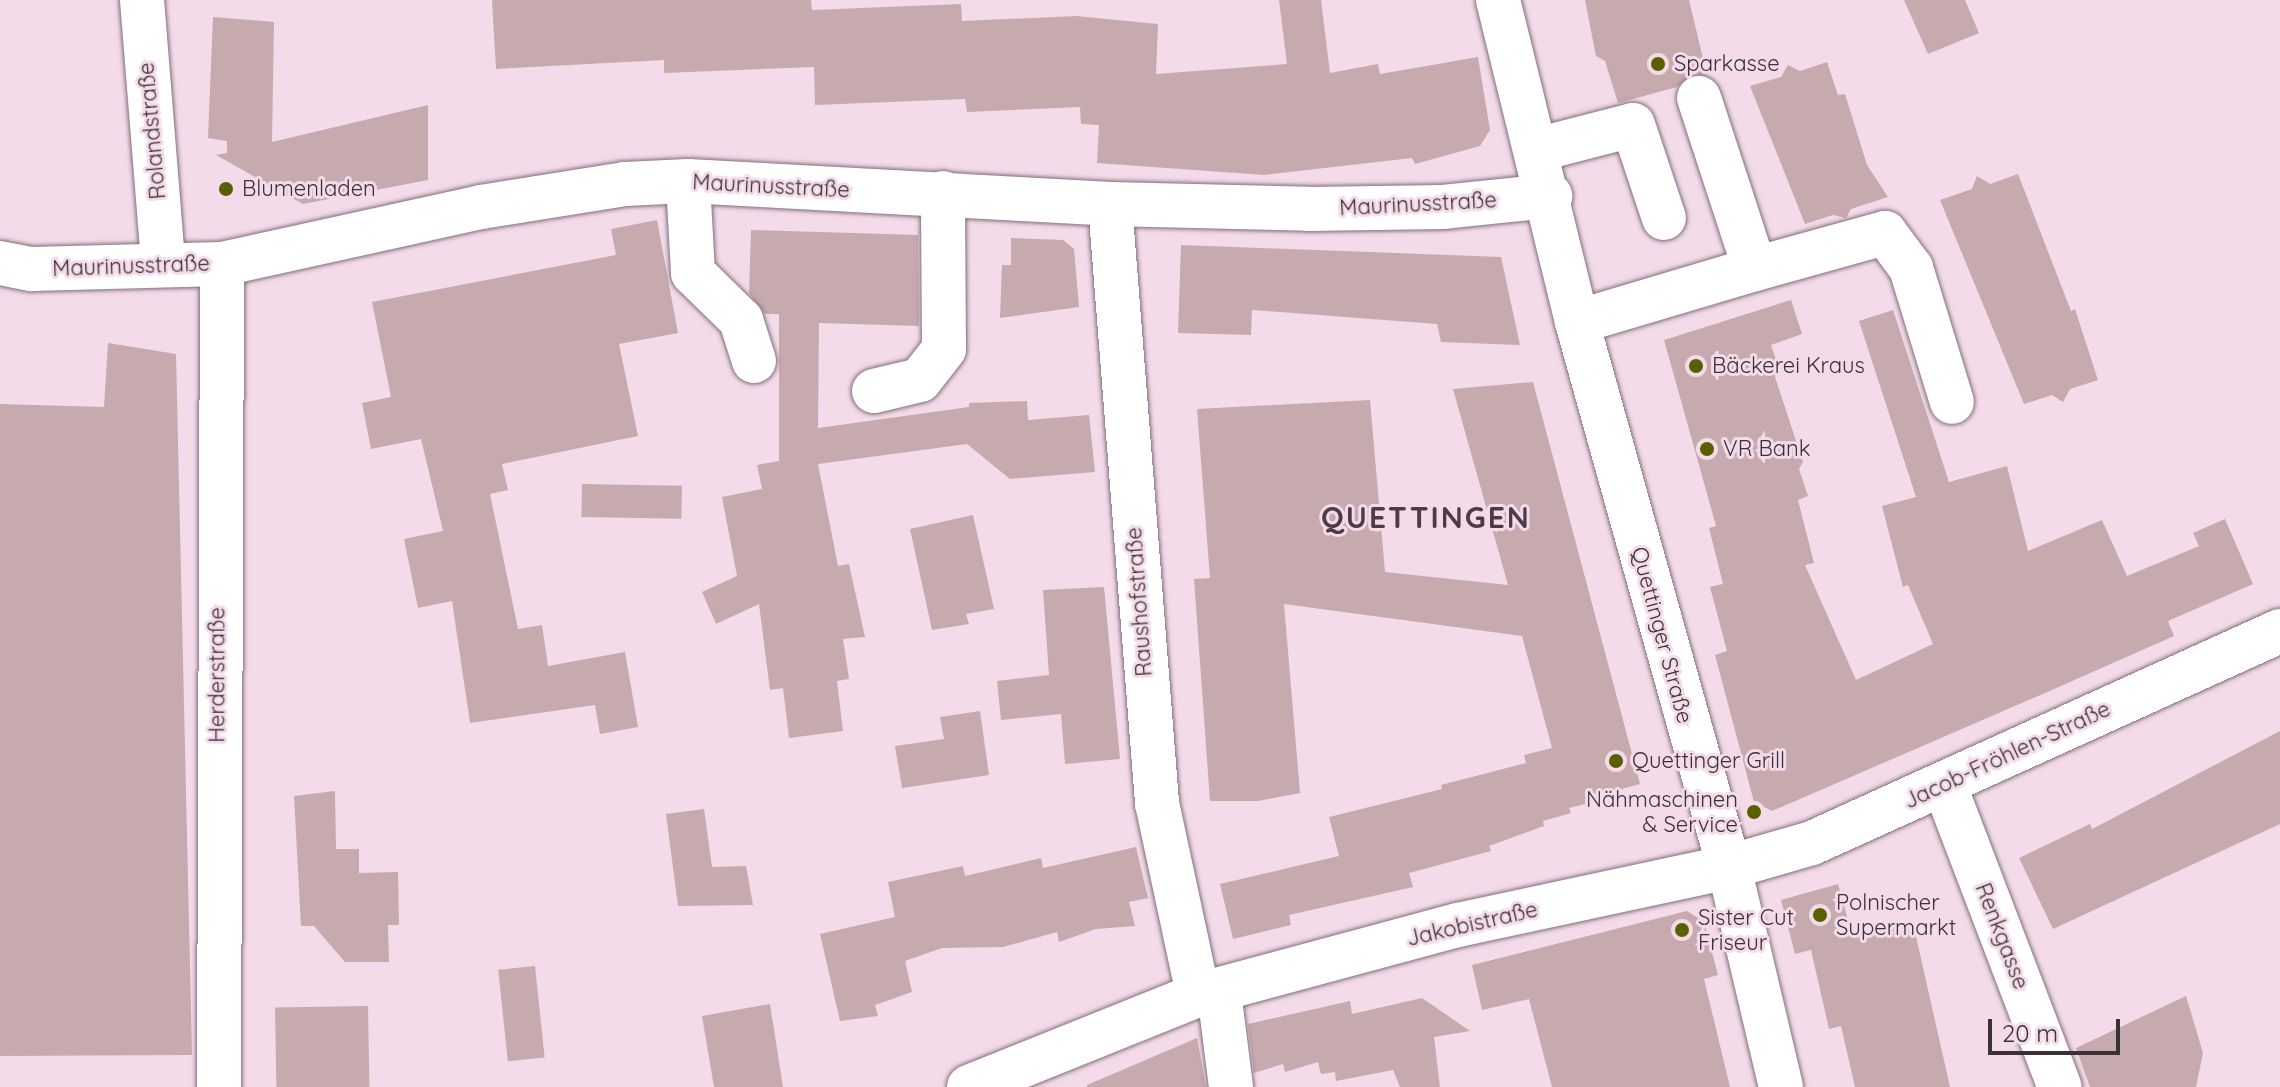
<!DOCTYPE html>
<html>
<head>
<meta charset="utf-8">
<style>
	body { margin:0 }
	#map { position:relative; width:2280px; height:1087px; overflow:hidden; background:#f3dbea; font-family:Quicksand,sans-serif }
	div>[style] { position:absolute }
	.building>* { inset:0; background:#c6aaae; transform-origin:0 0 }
	.roads { filter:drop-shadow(0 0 2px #846e7c) drop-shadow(0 0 2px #846e7c) }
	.minor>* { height:44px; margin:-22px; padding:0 22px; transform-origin:22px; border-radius:22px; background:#fff }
	.dots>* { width:22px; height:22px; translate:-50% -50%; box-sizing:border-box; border:4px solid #f3dbea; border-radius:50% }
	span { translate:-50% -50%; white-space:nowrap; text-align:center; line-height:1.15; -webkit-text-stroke:6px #f3dbea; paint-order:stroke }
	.poi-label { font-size:22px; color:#3b3137 }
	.left { translate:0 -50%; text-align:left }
	.right { translate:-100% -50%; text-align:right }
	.street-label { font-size:22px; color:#3b3137 }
	.district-label { font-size:30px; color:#4e3b47; font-weight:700; letter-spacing:2px }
	.scale { position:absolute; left:1988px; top:1019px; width:132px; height:36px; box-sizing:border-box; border:4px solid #3b3137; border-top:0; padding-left:10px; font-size:24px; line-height:28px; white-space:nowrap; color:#3b3137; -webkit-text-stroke:6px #f3dbea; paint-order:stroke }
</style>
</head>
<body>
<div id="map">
	<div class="building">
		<i style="clip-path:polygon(492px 0,811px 0,812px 10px,961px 4px,962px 21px,1076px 16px,1158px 24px,1156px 74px,1287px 64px,1279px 0,1321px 0,1330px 73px,1378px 64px,1380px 74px,1478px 57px,1490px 130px,1480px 146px,1415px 164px,1412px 158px,1264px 175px,1097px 163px,1099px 125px,1081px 124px,1080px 107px,967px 112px,965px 99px,815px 105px,814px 67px,664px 73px,664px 60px,496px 69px)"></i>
		<i style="clip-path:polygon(1585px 0,1689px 0,1707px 75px,1692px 74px,1677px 87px,1618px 103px,1605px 61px,1596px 56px)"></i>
		<i style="clip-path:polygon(1904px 0,1965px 0,1979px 33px,1928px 54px)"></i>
		<i style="clip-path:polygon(213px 17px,274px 22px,272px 142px,428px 105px,428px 180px,303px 204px,216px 155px,227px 153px,227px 141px,208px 138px)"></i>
		<i style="clip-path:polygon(1827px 62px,1838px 95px,1845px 94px,1867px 165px,1888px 197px,1851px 209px,1846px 218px,1833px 215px,1805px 224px,1750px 86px,1781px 77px,1788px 65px,1800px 71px)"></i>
		<i style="clip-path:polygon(2018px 174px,2071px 311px,2075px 309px,2098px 380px,2070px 389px,2063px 402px,2052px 395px,2024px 404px,1940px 200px,1972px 189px,1977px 176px,1990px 184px)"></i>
		<i style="clip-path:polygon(657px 220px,678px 333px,619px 344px,638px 436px,502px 464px,508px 490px,490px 494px,518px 629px,542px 625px,548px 666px,625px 652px,638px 727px,600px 734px,595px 705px,470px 723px,452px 601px,418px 608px,404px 539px,443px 531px,421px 439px,371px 449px,362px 403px,391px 397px,372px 302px,616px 255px,611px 229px)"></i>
		<i style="clip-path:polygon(751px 230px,918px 235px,919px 326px,819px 323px,818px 428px,969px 407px,969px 403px,1027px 401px,1028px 420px,1089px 415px,1095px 472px,1010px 479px,967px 444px,818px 464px,838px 566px,849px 564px,865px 637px,843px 639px,849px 679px,837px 681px,843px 731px,789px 738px,783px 688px,770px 690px,759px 604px,716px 624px,702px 592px,737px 576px,722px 497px,762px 489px,757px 465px,779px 461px,779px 314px,765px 314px,749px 293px)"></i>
		<i style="clip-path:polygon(1011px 238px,1063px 240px,1074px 249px,1079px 307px,1000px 318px,1002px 265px,1011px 265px)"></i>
		<i style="clip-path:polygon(1181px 245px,1501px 257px,1520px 345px,1441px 342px,1437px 324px,1252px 310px,1251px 335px,1178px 333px)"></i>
		<i style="clip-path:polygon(1791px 300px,1802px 334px,1771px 345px,1779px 369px,1775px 377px,1803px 462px,1799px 469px,1808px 496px,1798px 500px,1814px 563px,1805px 565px,1856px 680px,1933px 644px,1908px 585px,1903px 587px,1882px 506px,1916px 497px,1859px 321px,1893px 310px,1949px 482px,2007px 466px,2028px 551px,2102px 520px,2127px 576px,2199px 546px,2193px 533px,2225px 519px,2253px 584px,2168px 621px,2174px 636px,2036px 697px,1772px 811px,1754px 802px,1715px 655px,1727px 651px,1710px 587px,1723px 584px,1709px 528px,1716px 526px,1664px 340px)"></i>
		<i style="clip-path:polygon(108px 343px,176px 354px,192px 1055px,0 1056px,0 404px,104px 407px)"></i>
		<i style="clip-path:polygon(1533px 382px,1640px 784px,1596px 796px,1597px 801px,1569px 808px,1571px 813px,1543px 821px,1544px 826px,1489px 846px,1491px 851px,1409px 873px,1413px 887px,1289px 915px,1291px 925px,1233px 939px,1220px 884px,1339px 856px,1329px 817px,1442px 789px,1441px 785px,1526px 763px,1524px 755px,1552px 748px,1522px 636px,1284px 604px,1300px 793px,1258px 801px,1210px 801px,1194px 579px,1210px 578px,1197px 409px,1370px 400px,1385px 572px,1508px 585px,1453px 389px)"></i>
		<i style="left:582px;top:484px;width:100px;height:33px;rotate:1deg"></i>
		<i style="clip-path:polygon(973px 515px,994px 609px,966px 614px,969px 624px,932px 630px,910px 529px)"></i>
		<i style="clip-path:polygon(1104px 587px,1120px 759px,1065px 764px,1061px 714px,1001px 720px,997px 681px,1049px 675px,1043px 590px)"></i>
		<i style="clip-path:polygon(980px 711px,989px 775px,902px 788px,895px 746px,944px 739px,940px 717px)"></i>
		<i style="clip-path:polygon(2280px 731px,2280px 824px,2053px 929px,2019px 858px,2090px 824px,2092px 829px)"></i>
		<i style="clip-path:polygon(335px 791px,336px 849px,359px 849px,359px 873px,398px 872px,399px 925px,388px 925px,389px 962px,345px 962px,314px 926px,301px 926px,294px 796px)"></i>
		<i style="clip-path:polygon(704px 809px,712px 867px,746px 866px,753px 905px,678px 906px,666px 814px)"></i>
		<i style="clip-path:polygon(1136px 847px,1148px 898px,1129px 902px,1135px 926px,1096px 929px,1059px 942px,1057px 932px,1003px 947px,942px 948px,905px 961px,912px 992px,875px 1005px,878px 1016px,840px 1021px,820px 934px,895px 917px,888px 882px,963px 866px,965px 876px,1041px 858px,1043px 868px)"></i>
		<i style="clip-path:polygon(1838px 884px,1853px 938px,1913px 923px,1950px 1087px,1855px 1087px,1841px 1026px,1829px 1029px,1811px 950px,1795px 954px,1781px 900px)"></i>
		<i style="clip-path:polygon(1687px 911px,1704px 922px,1718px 975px,1704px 979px,1730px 1087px,1552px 1087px,1529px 999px,1482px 1010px,1472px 965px)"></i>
		<i style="left:535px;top:966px;width:92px;height:37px;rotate:84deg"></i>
		<i style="clip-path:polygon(2186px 996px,2203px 1053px,2196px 1087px,2090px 1087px,2076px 1048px)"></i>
		<i style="clip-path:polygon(1422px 998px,1470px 1031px,1434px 1037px,1440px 1087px,1400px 1087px,1393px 1070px,1336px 1081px,1335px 1072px,1321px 1074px,1318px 1062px,1285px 1072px,1283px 1064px,1254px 1073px,1248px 1024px,1350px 1001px,1352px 1014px)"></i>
		<i style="clip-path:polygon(770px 1004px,783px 1087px,714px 1087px,702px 1016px)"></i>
		<i style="left:368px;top:1006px;width:81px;height:93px;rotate:89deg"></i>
		<i style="clip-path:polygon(1197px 1038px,1206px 1087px,1087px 1087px,1087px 1085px)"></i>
	</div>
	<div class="roads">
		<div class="minor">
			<i style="left:142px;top:0;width:264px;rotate:85.4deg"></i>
			<i style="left:1498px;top:0;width:332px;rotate:76.2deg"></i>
			<i style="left:1577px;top:322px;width:566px;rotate:74.42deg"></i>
			<i style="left:1729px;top:867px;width:226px;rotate:76.7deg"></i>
			<i style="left:1699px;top:98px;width:180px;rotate:71.9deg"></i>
			<i style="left:1755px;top:269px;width:135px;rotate:-15.5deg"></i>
			<i style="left:1885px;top:233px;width:44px;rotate:53.4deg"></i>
			<i style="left:1911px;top:268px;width:140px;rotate:73deg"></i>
			<i style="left:1536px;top:150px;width:100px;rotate:-14.5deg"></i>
			<i style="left:1633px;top:125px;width:98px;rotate:71.6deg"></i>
			<i style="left:688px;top:181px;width:92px;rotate:86.9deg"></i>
			<i style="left:693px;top:273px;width:67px;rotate:44.4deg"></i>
			<i style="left:741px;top:320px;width:43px;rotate:72.4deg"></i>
			<i style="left:1110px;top:204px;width:601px;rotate:85.51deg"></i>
			<i style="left:1157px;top:803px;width:196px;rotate:77.9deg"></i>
			<i style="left:0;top:263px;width:33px;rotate:11deg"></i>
			<i style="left:32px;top:269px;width:190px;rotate:-1.5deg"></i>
			<i style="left:222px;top:264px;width:265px;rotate:-12.4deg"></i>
			<i style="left:481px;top:207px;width:146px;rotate:-9.1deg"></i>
			<i style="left:625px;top:184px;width:63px;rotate:-2.7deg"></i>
			<i style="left:688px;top:181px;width:423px;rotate:3.1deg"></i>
			<i style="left:1110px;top:204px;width:199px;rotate:1.4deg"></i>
			<i style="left:1309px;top:209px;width:134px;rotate:-0.9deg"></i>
			<i style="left:1443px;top:207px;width:108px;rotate:-5.9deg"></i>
			<i style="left:1577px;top:322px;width:186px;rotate:-16.6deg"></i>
			<i style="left:874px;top:391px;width:47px;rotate:-13.4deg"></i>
			<i style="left:920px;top:380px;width:39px;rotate:-52deg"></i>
			<i style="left:944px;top:349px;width:156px;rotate:-90.4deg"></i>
			<i style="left:1944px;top:784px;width:324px;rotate:69.1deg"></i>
			<i style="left:1219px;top:992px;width:96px;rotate:82.8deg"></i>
			<i style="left:219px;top:1087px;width:823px;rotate:-89.79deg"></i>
			<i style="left:969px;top:1087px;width:247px;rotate:-21.9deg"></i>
			<i style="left:1198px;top:995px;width:269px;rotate:-15.1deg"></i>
			<i style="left:1458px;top:925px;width:277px;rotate:-12.1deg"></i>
			<i style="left:1729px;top:867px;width:86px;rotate:-16.1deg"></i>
			<i style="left:1812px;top:843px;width:514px;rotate:-24.37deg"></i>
		</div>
	</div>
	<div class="dots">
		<i style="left:1658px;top:64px;background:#586100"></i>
		<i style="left:226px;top:189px;background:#586100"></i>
		<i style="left:1696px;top:366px;background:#586100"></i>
		<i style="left:1707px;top:449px;background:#586100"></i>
		<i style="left:1616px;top:761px;background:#586100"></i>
		<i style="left:1754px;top:812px;background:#586100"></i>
		<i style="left:1820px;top:915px;background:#586100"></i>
		<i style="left:1682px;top:930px;background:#586100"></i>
	</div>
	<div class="poi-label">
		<span class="left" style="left:1674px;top:64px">Sparkasse</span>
		<span class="left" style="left:242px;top:189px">Blumenladen</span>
		<span class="left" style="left:1712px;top:366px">Bäckerei Kraus</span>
		<span class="left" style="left:1723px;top:449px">VR Bank</span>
		<span class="left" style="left:1632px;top:761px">Quettinger Grill</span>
		<span class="right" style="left:1738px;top:812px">Nähmaschinen<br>&amp; Service</span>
		<span class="left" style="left:1836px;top:915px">Polnischer<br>Supermarkt</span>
		<span class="left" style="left:1698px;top:930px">Sister Cut<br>Friseur</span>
	</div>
	<div class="street-label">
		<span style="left:152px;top:131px;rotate:-95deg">Rolandstraße</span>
		<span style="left:771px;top:186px;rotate:3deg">Maurinusstraße</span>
		<span style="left:1418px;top:204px;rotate:-3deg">Maurinusstraße</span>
		<span style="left:131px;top:266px;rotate:-2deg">Maurinusstraße</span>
		<span style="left:1139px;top:602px;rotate:-94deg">Raushofstraße</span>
		<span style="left:1662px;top:635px;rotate:75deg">Quettinger Straße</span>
		<span style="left:217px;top:675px;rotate:-90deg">Herderstraße</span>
		<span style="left:2007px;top:755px;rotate:-25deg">Jacob-Fröhlen-Straße</span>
		<span style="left:1472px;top:924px;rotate:-13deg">Jakobistraße</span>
		<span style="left:2002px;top:936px;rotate:69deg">Renkgasse</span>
	</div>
	<div class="district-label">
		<span style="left:1426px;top:517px">QUETTINGEN</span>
	</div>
	<div class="scale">20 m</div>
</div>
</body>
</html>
